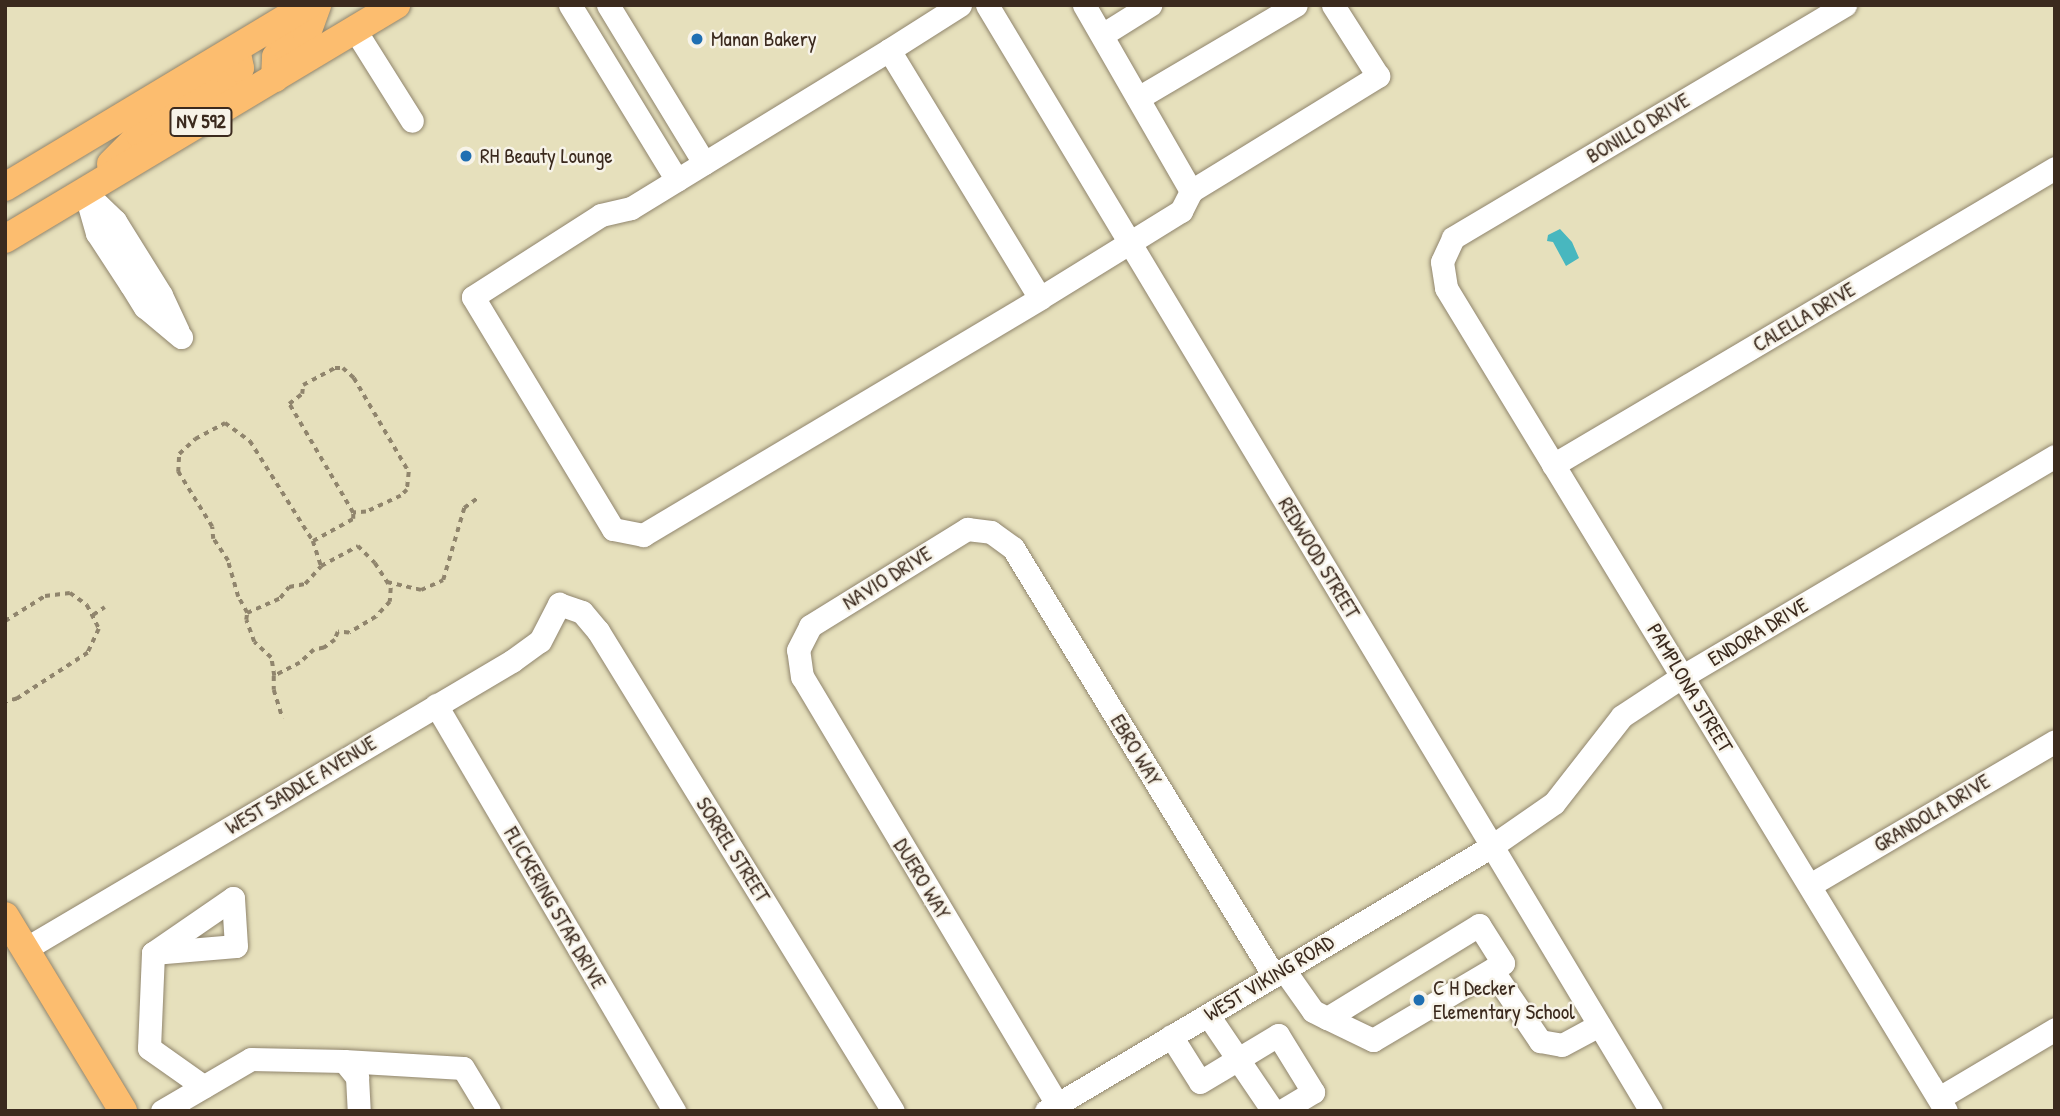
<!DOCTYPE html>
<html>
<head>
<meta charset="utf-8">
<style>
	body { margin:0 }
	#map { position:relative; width:2060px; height:1116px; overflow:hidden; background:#e6e0bc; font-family:"Patrick Hand",sans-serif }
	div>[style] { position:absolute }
	.water>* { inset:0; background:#48b7bf }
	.path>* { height:3.5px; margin-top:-1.75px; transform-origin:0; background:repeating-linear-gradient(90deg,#90856d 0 5px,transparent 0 10px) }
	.roads { filter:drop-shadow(0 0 2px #90856d) drop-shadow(0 0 2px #90856d) }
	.minor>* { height:23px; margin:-11.5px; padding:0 11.5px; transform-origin:11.5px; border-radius:11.5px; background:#fff }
	.major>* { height:28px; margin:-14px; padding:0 14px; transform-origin:14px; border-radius:14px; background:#fcbd6f }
	.dots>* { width:19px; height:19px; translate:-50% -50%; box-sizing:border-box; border:4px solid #f7f3e8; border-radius:50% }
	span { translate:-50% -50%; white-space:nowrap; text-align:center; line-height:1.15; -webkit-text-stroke:5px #f7f3e8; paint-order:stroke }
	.shield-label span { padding:2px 5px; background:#f7f3e8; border:2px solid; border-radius:5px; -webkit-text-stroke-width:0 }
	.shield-label { font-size:19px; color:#3b2a1e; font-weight:700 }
	.poi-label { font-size:21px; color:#3b2a1e }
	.left { translate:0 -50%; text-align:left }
	.street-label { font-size:21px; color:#3b2a1e }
	.frame { position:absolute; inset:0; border:7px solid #3b2a1e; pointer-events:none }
</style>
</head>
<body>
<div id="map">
	<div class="water">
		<i style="clip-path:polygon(1560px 229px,1572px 242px,1579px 258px,1566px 266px,1553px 242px,1547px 241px,1548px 235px)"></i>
	</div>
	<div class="path">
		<i style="left:313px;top:541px;width:46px;rotate:-28.8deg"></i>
		<i style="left:353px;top:519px;width:6px;rotate:-90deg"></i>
		<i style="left:353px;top:513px;width:126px;rotate:-120.4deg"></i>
		<i style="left:289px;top:404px;width:16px;rotate:-38deg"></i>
		<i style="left:302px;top:394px;width:9px;rotate:-84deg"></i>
		<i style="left:303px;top:385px;width:36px;rotate:-28deg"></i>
		<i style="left:335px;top:368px;width:8px"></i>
		<i style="left:343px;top:368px;width:15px;rotate:42deg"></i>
		<i style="left:354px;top:378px;width:109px;rotate:59.7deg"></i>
		<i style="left:409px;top:472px;width:18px;rotate:96deg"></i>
		<i style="left:407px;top:490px;width:8px;rotate:135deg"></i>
		<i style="left:401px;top:496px;width:38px;rotate:155deg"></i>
		<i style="left:366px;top:512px;width:13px;rotate:176deg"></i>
		<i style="left:387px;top:582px;width:35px;rotate:13deg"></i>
		<i style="left:421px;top:590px;width:24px;rotate:-24deg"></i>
		<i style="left:443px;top:580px;width:75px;rotate:-73.7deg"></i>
		<i style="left:464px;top:508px;width:17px;rotate:-36deg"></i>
		<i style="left:247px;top:613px;width:18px;rotate:-119deg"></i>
		<i style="left:238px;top:597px;width:37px;rotate:-106deg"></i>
		<i style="left:228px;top:561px;width:27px;rotate:-124deg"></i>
		<i style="left:213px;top:539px;width:12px;rotate:-95deg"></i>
		<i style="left:212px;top:527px;width:65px;rotate:-121.7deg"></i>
		<i style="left:178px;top:472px;width:18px;rotate:-87deg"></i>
		<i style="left:179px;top:454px;width:22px;rotate:-43deg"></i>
		<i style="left:195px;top:439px;width:34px;rotate:-28deg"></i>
		<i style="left:225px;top:423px;width:31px;rotate:36deg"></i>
		<i style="left:250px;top:441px;width:118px;rotate:57.8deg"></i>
		<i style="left:313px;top:541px;width:26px;rotate:72deg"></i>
		<i style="left:93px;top:615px;width:14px;rotate:-34deg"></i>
		<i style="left:5px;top:621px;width:47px;rotate:-32deg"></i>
		<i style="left:45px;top:596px;width:25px;rotate:-7deg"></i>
		<i style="left:70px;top:593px;width:21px;rotate:35deg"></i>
		<i style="left:87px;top:605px;width:27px;rotate:63deg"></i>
		<i style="left:99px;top:629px;width:26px;rotate:115deg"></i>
		<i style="left:88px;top:653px;width:85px;rotate:147.1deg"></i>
		<i style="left:17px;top:699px;width:12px;rotate:166deg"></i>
		<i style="left:274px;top:676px;width:18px;rotate:-99deg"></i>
		<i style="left:271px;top:658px;width:23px;rotate:-137deg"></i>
		<i style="left:254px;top:642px;width:23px;rotate:-110deg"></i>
		<i style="left:246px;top:620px;width:7px;rotate:-82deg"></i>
		<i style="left:247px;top:613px;width:36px;rotate:-24deg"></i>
		<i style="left:280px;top:598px;width:14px;rotate:-51deg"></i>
		<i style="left:289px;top:587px;width:16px;rotate:-11deg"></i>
		<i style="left:305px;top:584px;width:24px;rotate:-48deg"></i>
		<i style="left:321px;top:566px;width:42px;rotate:-28.4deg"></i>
		<i style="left:358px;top:546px;width:24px;rotate:45deg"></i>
		<i style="left:375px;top:563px;width:30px;rotate:57deg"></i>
		<i style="left:391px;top:588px;width:14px;rotate:94deg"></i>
		<i style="left:390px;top:602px;width:21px;rotate:133deg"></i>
		<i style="left:376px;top:617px;width:31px;rotate:149deg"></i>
		<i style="left:349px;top:633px;width:11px;rotate:-175deg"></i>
		<i style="left:338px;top:632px;width:9px;rotate:111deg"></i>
		<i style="left:335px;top:640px;width:14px;rotate:144deg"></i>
		<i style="left:324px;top:648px;width:10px;rotate:169deg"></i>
		<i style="left:314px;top:650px;width:19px;rotate:137deg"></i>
		<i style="left:300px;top:663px;width:29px;rotate:153deg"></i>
		<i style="left:274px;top:676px;width:14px;rotate:90deg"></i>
		<i style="left:274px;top:690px;width:30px;rotate:73deg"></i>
	</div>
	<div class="roads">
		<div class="minor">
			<i style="left:570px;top:5px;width:205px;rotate:58.6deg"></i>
			<i style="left:608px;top:5px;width:185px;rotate:58.7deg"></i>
			<i style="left:960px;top:5px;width:84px;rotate:147.6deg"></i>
			<i style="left:889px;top:50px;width:290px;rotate:58.7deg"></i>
			<i style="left:1040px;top:298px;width:166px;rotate:-31.7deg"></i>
			<i style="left:1181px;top:211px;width:22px;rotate:-63deg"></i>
			<i style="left:987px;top:5px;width:1290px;rotate:59.02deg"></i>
			<i style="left:1084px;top:5px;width:215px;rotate:60.1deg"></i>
			<i style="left:1191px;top:191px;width:220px;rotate:-31.6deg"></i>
			<i style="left:1378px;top:76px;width:84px;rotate:-122.4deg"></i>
			<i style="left:1845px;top:5px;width:456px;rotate:149.3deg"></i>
			<i style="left:1453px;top:238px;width:26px;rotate:115deg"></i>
			<i style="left:1442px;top:262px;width:26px;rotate:81deg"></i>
			<i style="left:1446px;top:288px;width:963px;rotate:58.72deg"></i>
			<i style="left:355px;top:30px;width:107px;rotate:57.9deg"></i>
			<i style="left:1102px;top:35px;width:57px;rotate:-32deg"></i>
			<i style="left:889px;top:50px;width:303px;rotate:148.5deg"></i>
			<i style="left:631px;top:208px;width:31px;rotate:167deg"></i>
			<i style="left:601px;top:215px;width:152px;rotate:147.4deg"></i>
			<i style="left:473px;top:297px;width:271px;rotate:58.9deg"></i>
			<i style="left:613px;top:529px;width:31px;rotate:11deg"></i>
			<i style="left:643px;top:535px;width:462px;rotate:-30.8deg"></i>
			<i style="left:1138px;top:98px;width:183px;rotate:-30.5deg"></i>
			<i style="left:85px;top:191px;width:44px;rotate:74.1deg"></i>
			<i style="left:97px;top:233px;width:62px;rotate:56.8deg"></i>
			<i style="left:131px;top:285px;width:26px;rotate:58deg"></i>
			<i style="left:145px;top:307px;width:47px;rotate:39.8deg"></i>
			<i style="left:87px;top:194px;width:39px;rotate:44deg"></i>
			<i style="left:115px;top:221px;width:87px;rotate:58.1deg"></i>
			<i style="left:161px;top:295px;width:40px;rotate:65deg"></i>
			<i style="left:1553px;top:465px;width:583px;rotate:-30.61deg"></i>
			<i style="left:436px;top:705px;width:471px;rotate:59.6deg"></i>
			<i style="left:1810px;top:885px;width:284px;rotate:-30.4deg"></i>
			<i style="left:25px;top:949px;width:566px;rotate:-30.6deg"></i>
			<i style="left:512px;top:661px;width:34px;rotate:-36deg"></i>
			<i style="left:540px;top:641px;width:42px;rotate:-62.8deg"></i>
			<i style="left:559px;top:604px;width:24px;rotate:19deg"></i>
			<i style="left:582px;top:612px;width:25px;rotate:50deg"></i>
			<i style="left:598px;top:631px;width:563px;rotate:58.43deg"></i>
			<i style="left:153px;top:953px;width:83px;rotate:-4.8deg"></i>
			<i style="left:236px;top:946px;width:48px;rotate:-93.6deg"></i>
			<i style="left:233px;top:898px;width:97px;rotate:145.5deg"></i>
			<i style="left:153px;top:953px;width:95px;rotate:92.4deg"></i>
			<i style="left:149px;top:1048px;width:67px;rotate:35.3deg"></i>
			<i style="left:1284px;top:970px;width:50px;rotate:54.7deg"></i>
			<i style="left:1313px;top:1011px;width:16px;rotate:27deg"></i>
			<i style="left:1327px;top:1018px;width:51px;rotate:25.6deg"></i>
			<i style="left:1373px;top:1040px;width:151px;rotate:-30.6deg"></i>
			<i style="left:1503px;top:963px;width:45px;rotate:-122.3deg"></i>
			<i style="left:1479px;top:925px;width:178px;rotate:148.5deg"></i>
			<i style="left:1492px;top:970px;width:86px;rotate:55.9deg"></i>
			<i style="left:1540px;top:1041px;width:22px;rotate:10deg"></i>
			<i style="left:1562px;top:1045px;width:42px;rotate:-28.4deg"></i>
			<i style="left:1208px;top:1015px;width:116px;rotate:55.9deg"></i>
			<i style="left:1171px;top:1036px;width:54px;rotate:57.8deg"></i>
			<i style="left:1200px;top:1082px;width:91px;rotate:-31.1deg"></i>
			<i style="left:1278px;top:1035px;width:67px;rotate:58.4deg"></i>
			<i style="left:1313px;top:1092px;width:37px;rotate:149deg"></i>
			<i style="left:344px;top:1061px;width:119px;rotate:3.4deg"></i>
			<i style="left:463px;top:1068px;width:50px;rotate:58.8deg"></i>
			<i style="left:1939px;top:1098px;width:135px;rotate:-30.7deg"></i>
			<i style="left:1057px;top:1104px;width:497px;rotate:-120.8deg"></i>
			<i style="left:802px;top:677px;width:27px;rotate:-98deg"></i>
			<i style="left:798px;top:650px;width:27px;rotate:-63deg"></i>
			<i style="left:810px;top:626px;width:185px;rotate:-31.7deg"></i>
			<i style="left:967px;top:529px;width:24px;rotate:7deg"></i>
			<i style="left:991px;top:532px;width:27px;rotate:36deg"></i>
			<i style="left:1013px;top:548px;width:501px;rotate:58.62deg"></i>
			<i style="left:162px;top:1111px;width:103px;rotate:-30.3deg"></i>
			<i style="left:251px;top:1059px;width:93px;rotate:1.2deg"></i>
			<i style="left:344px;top:1061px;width:21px;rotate:51deg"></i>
			<i style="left:357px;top:1077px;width:34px;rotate:87deg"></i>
			<i style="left:1046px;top:1111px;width:519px;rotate:-30.72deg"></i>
			<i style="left:1492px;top:846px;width:75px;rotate:-34.7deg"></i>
			<i style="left:1554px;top:803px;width:110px;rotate:-52deg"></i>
			<i style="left:1622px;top:716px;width:73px;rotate:-33.3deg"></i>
			<i style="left:1683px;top:676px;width:432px;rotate:-30.6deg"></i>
		</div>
		<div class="major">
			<i style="left:275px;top:78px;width:21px;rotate:-87deg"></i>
			<i style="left:276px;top:57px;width:14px;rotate:-56deg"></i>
			<i style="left:284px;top:45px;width:26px;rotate:-28deg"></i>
			<i style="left:307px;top:33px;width:30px;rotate:-70deg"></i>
			<i style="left:111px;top:164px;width:41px;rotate:-45deg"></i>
			<i style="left:140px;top:135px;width:107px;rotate:-31.6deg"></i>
			<i style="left:231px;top:79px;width:14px;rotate:-51deg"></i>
			<i style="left:240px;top:68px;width:19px;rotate:-102deg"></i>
			<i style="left:5px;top:187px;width:353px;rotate:-31deg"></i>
			<i style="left:5px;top:239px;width:456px;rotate:-30.9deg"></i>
			<i style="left:5px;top:916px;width:228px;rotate:58.8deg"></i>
		</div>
	</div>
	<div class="dots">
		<i style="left:697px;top:39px;background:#1f6fb2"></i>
		<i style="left:466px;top:156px;background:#1f6fb2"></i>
		<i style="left:1419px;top:1000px;background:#1f6fb2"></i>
	</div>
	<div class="shield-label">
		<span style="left:201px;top:122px">NV 592</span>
	</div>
	<div class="poi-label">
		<span class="left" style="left:711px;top:39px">Manan Bakery</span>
		<span class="left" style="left:480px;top:156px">RH Beauty Lounge</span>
		<span class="left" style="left:1433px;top:1000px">C H Decker<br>Elementary School</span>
	</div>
	<div class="street-label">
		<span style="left:1638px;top:128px;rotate:-31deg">BONILLO DRIVE</span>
		<span style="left:1804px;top:317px;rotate:-31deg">CALELLA DRIVE</span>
		<span style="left:1319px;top:558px;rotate:59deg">REDWOOD STREET</span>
		<span style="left:887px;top:578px;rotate:-32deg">NAVIO DRIVE</span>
		<span style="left:1758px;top:632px;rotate:-31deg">ENDORA DRIVE</span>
		<span style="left:1690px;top:688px;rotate:59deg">PAMPLONA STREET</span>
		<span style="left:1136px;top:750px;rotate:59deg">EBRO WAY</span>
		<span style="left:301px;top:785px;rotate:-31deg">WEST SADDLE AVENUE</span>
		<span style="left:1932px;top:813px;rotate:-31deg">GRANDOLA DRIVE</span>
		<span style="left:733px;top:850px;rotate:58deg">SORREL STREET</span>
		<span style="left:922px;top:879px;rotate:59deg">DUERO WAY</span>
		<span style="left:555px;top:908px;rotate:60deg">FLICKERING STAR DRIVE</span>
		<span style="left:1269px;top:978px;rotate:-31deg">WEST VIKING ROAD</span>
	</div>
	<div class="frame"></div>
</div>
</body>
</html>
